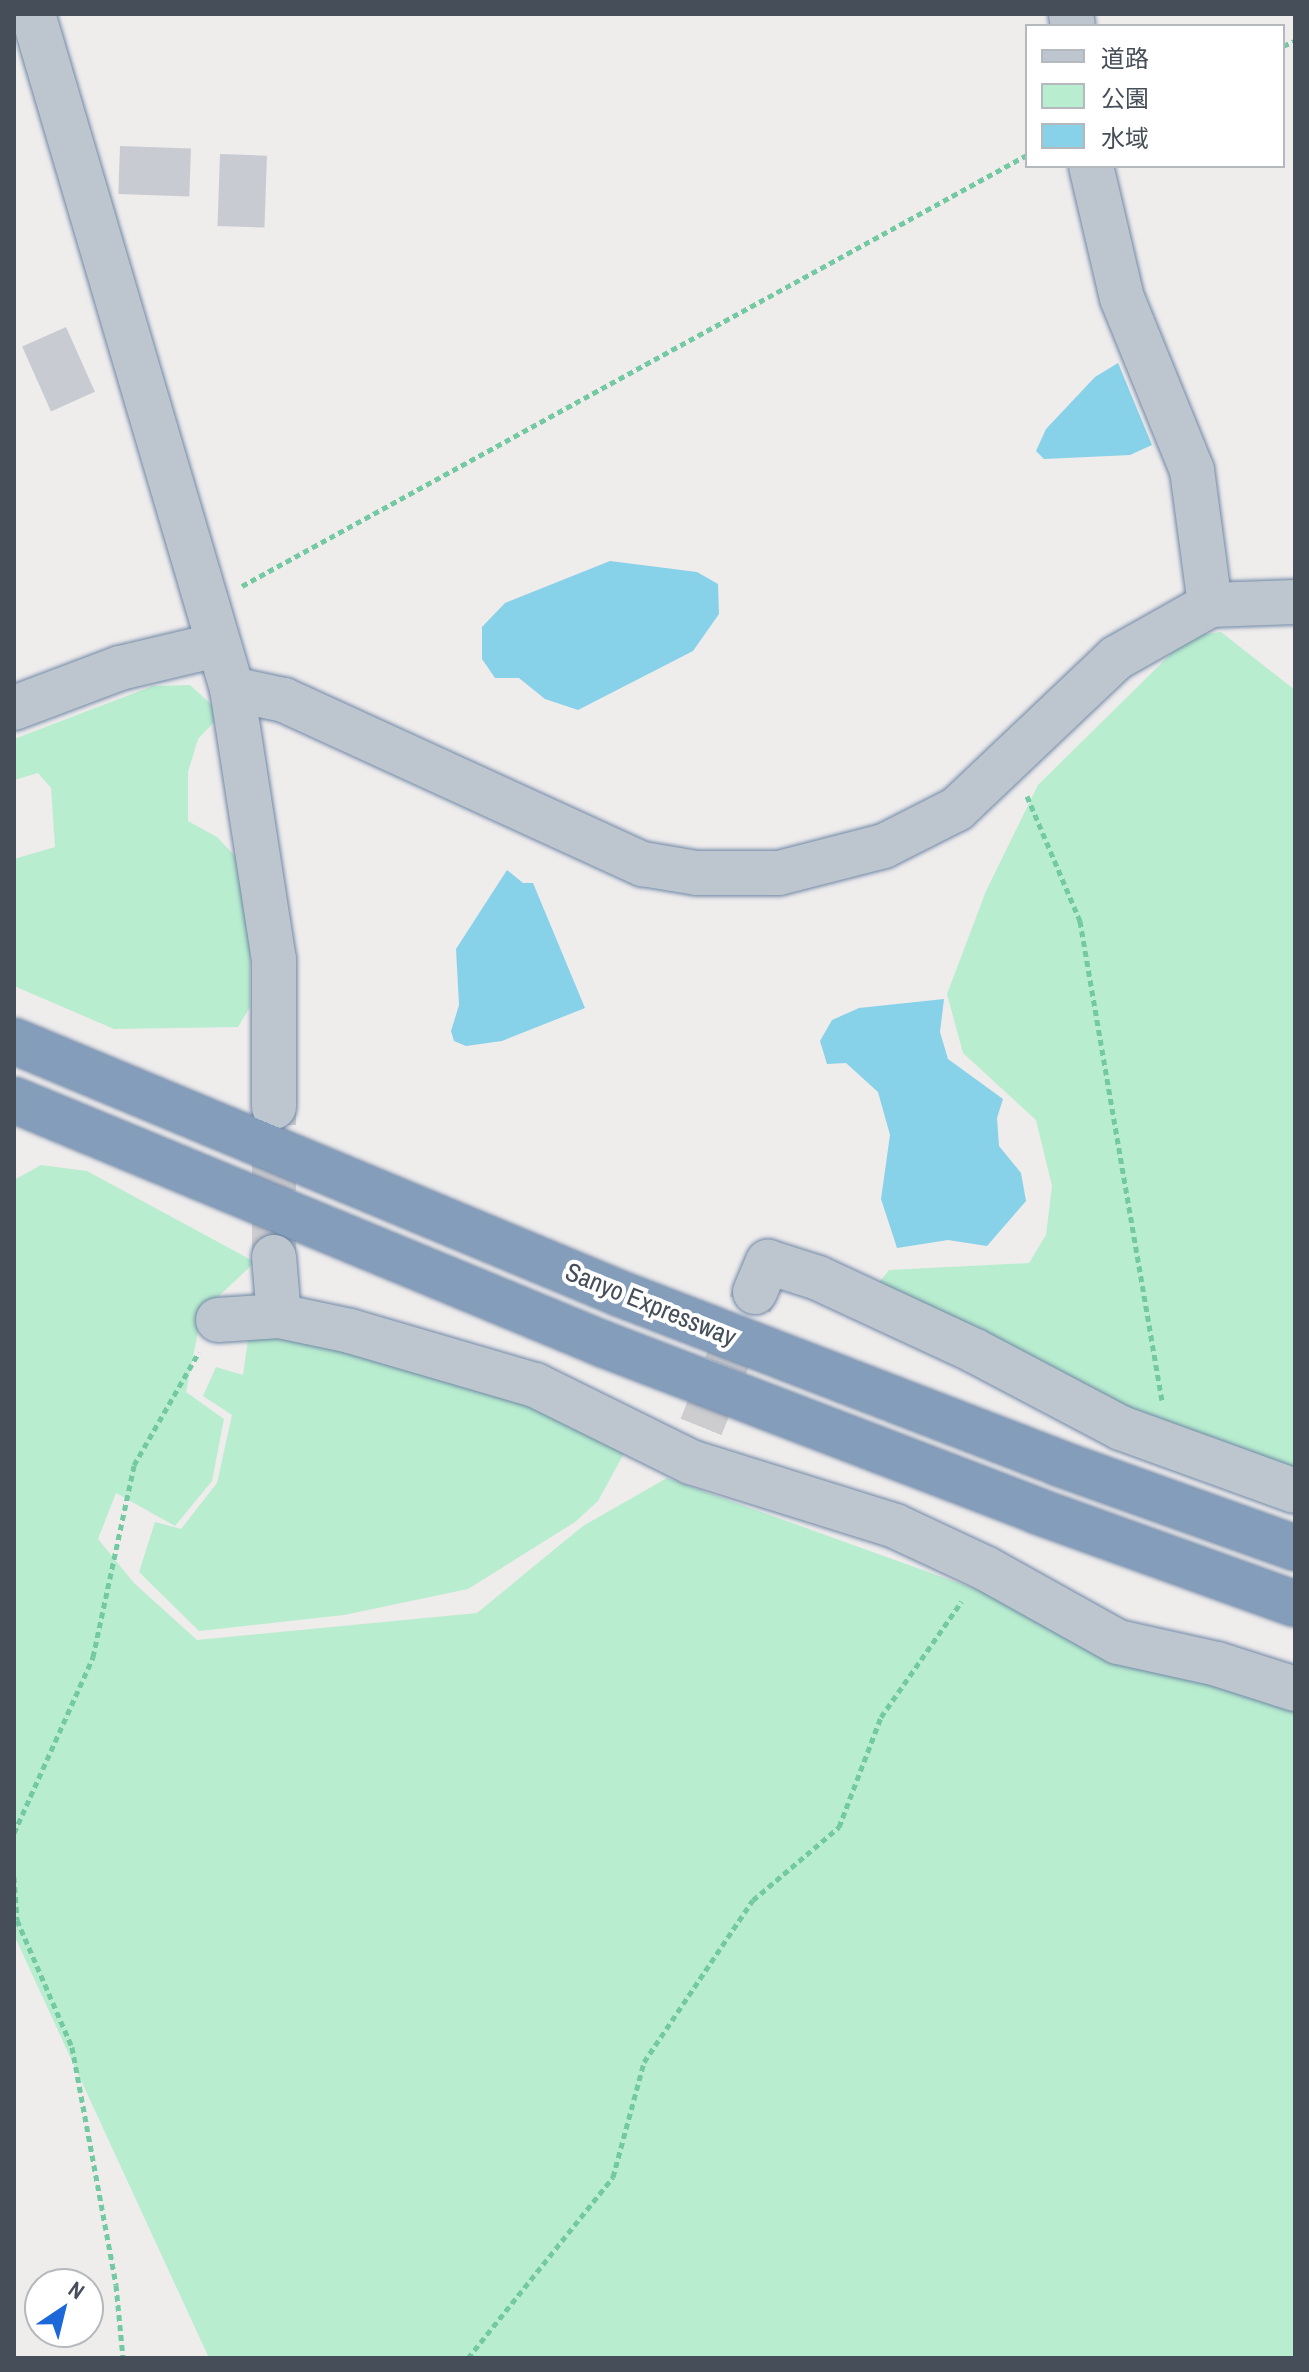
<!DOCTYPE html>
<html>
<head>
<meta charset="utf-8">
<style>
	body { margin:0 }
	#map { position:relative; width:1309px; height:2372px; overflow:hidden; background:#efecec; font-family:"Archivo Narrow","Noto Sans JP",sans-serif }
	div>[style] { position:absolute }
	.green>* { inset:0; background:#b9edcf }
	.water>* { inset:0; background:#87d1e9 }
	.building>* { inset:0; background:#c8cbd1; transform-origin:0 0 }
	.minor-tunnel>* { height:44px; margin-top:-22px; transform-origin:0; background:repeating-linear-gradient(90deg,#cdcccf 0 44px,transparent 0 66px) }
	.path>* { height:5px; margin-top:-2.5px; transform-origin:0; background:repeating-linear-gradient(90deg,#73caa2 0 6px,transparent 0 10px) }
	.roads { filter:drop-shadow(0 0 2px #6f88a6) drop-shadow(0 0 2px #6f88a6) }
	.minor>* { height:44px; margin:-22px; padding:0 22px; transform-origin:22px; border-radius:22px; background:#bdc6ce }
	.highway>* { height:44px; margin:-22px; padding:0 22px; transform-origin:22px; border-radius:22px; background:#849dba }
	span { translate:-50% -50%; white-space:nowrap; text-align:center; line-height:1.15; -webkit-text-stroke:8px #fff; paint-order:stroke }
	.street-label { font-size:26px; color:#454e59 }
	.frame { position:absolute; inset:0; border:16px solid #454e59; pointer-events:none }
	.legend { position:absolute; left:1025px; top:24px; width:260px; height:144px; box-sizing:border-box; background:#fff; border:2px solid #b5b8bd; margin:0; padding:10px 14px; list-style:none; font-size:24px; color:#454e59 }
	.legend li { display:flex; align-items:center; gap:16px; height:40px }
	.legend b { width:40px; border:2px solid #b5b8bd }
	.north { position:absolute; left:24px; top:2268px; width:80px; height:80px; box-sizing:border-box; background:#fff; border:2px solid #b5b8bd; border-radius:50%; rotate:35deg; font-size:22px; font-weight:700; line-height:32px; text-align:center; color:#454e59 }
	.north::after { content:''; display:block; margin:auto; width:28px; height:36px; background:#1c68d8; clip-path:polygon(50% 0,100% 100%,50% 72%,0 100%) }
</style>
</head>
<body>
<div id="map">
	<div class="green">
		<i style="clip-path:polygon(1221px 632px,1295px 690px,1295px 1485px,1186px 1450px,875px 1288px,889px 1270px,1029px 1263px,1046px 1235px,1052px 1186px,1036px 1120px,963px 1053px,947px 994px,986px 891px,1038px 785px,1189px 636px)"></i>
		<i style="clip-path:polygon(190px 685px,213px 706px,214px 722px,198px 739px,188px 772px,188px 821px,217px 837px,235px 856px,250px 921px,250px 1007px,238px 1027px,114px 1029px,14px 986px,14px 859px,55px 847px,51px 788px,38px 773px,14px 780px,14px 739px,153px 686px)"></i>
		<i style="clip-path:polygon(41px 1165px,87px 1171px,255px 1262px,202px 1312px,186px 1392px,224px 1419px,212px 1481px,175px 1526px,116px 1493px,98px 1539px,134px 1583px,197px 1640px,477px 1613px,583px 1526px,667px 1478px,1295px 1704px,1295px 2358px,209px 2358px,14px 1935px,14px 1180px)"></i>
		<i style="clip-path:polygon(250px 1326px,535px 1395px,627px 1448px,598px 1501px,575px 1522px,468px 1589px,344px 1615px,199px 1631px,139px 1572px,155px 1522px,181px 1529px,217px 1483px,232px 1415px,203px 1396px,216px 1367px,243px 1375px)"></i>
	</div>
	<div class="water">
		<i style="clip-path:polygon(1118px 363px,1152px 445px,1130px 455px,1044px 459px,1036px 451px,1046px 429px,1095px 377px)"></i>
		<i style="clip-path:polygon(610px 561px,697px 572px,718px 584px,719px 614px,693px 651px,578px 710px,545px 699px,519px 678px,495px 678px,482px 659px,482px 627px,505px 603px)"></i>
		<i style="clip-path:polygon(507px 870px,523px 883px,533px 883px,585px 1008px,502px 1041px,466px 1046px,454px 1041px,451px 1031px,459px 1005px,456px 949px)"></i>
		<i style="clip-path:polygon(944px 999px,940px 1032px,948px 1059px,1003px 1099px,997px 1118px,999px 1146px,1021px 1173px,1026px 1201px,987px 1246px,948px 1240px,897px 1248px,881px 1199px,890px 1135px,878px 1092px,846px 1063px,827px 1064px,820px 1041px,832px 1020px,859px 1008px)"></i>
	</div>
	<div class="building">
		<i style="left:120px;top:146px;width:71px;height:48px;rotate:2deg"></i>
		<i style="left:220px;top:154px;width:47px;height:72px;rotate:2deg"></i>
		<i style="left:66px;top:327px;width:71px;height:48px;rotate:66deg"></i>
	</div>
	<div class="minor-tunnel">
		<i style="left:274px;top:1257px;width:144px;rotate:-90deg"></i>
		<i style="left:701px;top:1427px;width:145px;rotate:-68.2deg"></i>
	</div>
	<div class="path">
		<i style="left:1283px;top:46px;width:13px;rotate:-23deg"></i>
		<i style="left:242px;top:586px;width:896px;rotate:-28.77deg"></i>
		<i style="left:1027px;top:796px;width:136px;rotate:67deg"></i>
		<i style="left:1080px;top:921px;width:486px;rotate:80.3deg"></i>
		<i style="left:14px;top:1833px;width:193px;rotate:-65.8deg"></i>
		<i style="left:93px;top:1657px;width:196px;rotate:-77.9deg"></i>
		<i style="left:134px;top:1465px;width:130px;rotate:-60.1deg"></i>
		<i style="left:14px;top:1877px;width:43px;rotate:86deg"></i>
		<i style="left:17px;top:1920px;width:138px;rotate:66.6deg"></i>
		<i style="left:72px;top:2047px;width:242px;rotate:79.5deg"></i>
		<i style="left:116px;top:2285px;width:73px;rotate:84.5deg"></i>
		<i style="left:468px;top:2358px;width:232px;rotate:-51.3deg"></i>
		<i style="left:613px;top:2177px;width:119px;rotate:-74.9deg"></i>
		<i style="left:644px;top:2062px;width:195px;rotate:-56.1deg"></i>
		<i style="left:753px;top:1900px;width:113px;rotate:-40.3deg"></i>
		<i style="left:839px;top:1827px;width:118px;rotate:-69.1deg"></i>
		<i style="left:881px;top:1717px;width:141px;rotate:-55.1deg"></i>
	</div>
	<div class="roads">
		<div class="minor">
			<i style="left:33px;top:14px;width:704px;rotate:73.57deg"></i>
			<i style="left:232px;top:689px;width:273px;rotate:81.2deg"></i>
			<i style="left:274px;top:959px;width:148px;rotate:90deg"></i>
			<i style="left:1071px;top:14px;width:12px;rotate:81deg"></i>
			<i style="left:1091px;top:166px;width:136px;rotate:76.8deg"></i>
			<i style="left:1122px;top:298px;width:186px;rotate:67.9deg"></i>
			<i style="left:1192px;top:470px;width:136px;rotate:82.4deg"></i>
			<i style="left:232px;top:689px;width:53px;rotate:11.9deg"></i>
			<i style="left:284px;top:700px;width:395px;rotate:24.6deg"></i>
			<i style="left:643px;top:864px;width:55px;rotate:9.5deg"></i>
			<i style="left:697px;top:873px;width:82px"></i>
			<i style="left:779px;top:873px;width:108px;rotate:-14.4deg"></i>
			<i style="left:884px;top:846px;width:82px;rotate:-26.9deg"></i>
			<i style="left:957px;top:809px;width:219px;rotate:-43.5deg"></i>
			<i style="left:1116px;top:658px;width:108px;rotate:-29.4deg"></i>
			<i style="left:1210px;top:605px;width:85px;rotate:-2deg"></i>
			<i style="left:14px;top:708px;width:113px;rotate:-20.7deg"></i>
			<i style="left:120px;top:668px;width:100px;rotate:-13.3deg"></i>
			<i style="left:274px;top:1257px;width:59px;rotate:85.2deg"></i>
			<i style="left:755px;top:1292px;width:33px;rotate:-67deg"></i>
			<i style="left:768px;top:1262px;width:52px;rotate:17.7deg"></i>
			<i style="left:818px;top:1278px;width:173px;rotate:24.9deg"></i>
			<i style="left:975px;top:1351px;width:165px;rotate:27.8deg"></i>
			<i style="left:1121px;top:1428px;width:185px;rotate:19.9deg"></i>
			<i style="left:218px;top:1320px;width:61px;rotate:-3.8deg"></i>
			<i style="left:279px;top:1316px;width:73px;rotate:11.9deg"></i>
			<i style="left:350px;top:1331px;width:193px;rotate:16.3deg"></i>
			<i style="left:535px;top:1385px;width:174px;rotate:26.3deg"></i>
			<i style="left:691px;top:1462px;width:214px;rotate:17.4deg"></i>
			<i style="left:895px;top:1526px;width:99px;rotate:25deg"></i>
			<i style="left:985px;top:1568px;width:152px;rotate:29.1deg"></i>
			<i style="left:1118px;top:1642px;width:101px;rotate:12.5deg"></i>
			<i style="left:1217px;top:1664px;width:82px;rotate:17.8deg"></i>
		</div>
		<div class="highway">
			<i style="left:14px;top:1041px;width:658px;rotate:22.63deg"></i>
			<i style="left:621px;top:1294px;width:469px;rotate:21.1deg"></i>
			<i style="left:1058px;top:1463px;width:252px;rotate:19.7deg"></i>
			<i style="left:14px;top:1100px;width:638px;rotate:22.5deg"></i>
			<i style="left:603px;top:1344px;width:465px;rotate:21deg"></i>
			<i style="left:1037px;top:1511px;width:274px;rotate:19.8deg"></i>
		</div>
	</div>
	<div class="street-label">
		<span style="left:651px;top:1304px;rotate:22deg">Sanyo Expressway</span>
	</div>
	<div class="frame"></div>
	<ul class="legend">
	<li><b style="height:10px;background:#bdc6ce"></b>道路</li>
	<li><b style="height:22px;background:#b9edcf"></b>公園</li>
	<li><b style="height:22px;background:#87d1e9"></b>水域</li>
	</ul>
	<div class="north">N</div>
</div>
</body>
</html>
